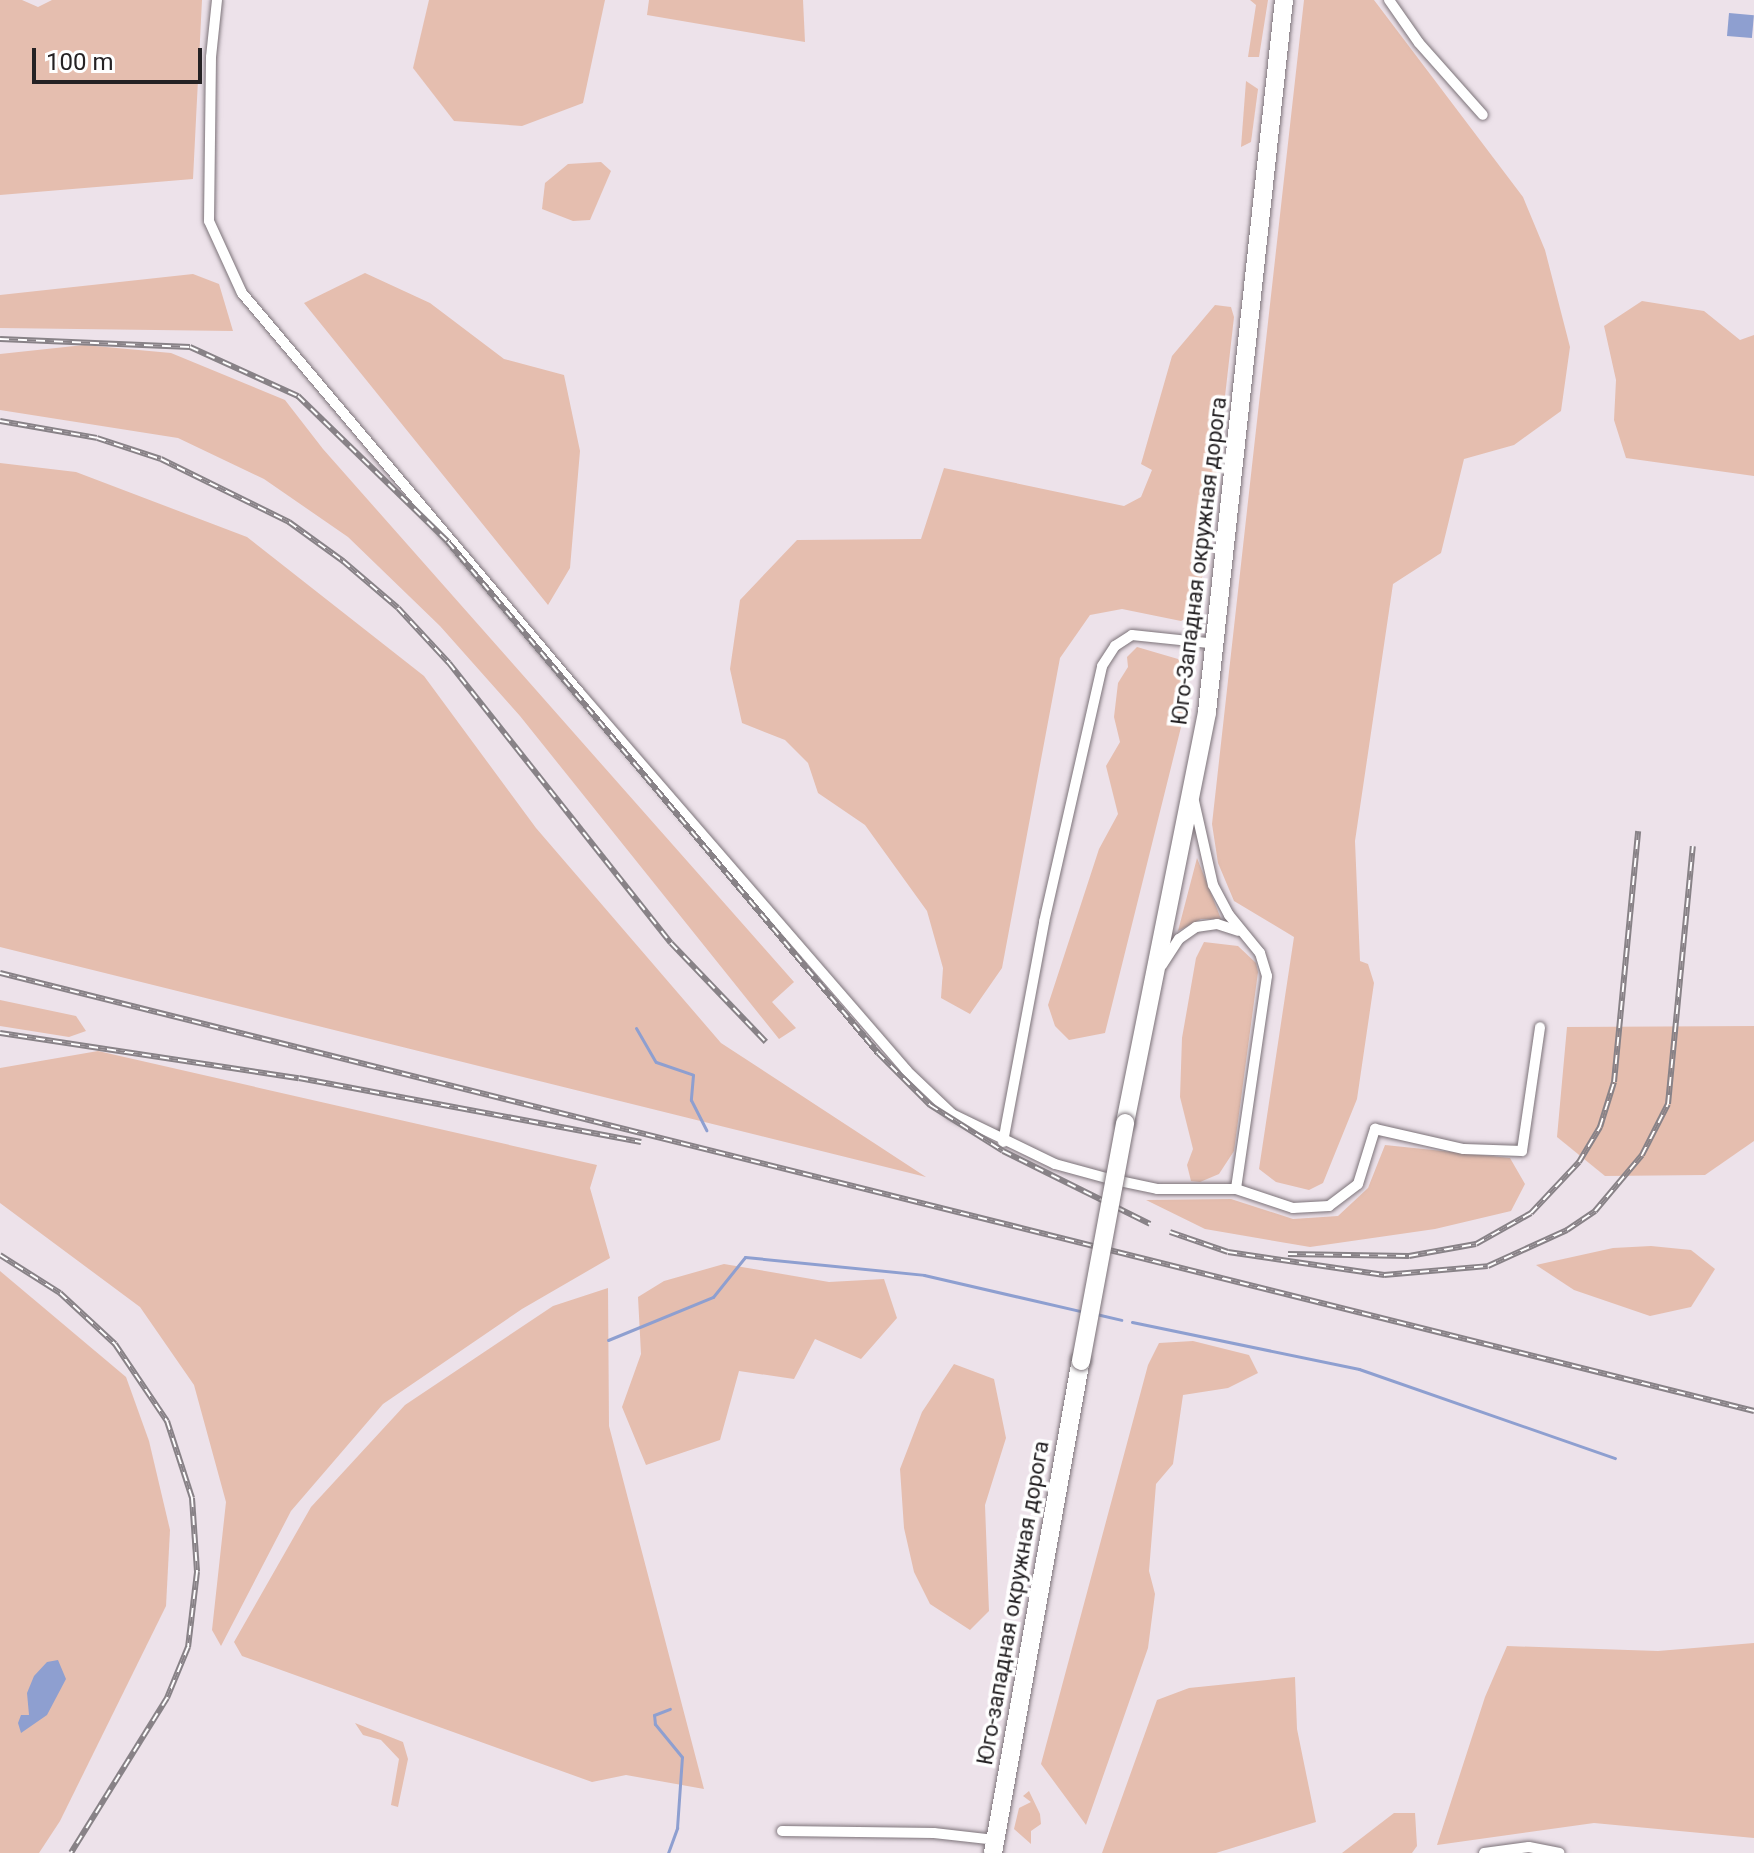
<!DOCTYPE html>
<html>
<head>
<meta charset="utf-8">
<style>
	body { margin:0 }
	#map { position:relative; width:1754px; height:1853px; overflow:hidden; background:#ede2ea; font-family:Roboto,sans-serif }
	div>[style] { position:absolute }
	.green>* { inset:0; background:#e5beaf }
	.water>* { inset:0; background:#8e9fd0; transform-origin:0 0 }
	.stream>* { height:3px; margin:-1.5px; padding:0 1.5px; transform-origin:1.5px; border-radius:1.5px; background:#8e9fd0 }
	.roads { filter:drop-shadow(0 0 2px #7c7379) drop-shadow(0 0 2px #7c7379) }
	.street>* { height:10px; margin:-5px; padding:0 5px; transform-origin:5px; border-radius:5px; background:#fff }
	.highway>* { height:18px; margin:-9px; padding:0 9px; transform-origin:9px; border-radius:9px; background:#fff }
	.rail>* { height:6px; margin-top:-3px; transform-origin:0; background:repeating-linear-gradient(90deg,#fff 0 9px,#888287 0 18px); box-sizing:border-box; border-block:2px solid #888287 }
	.bridges { filter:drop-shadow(0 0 2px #7c7379) drop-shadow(0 0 2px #7c7379) }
	.highway-bridge>* { height:18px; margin:-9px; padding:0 9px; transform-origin:9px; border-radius:9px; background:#fff }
	span { translate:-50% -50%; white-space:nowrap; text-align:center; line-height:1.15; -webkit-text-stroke:7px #fff; paint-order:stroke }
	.street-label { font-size:22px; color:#252224 }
	.scale { position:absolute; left:32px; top:48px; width:170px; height:36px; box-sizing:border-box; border:4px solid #252224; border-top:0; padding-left:10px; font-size:24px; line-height:28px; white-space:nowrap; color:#252224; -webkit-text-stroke:6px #fff; paint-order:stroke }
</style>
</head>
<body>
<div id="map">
	<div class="green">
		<i style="clip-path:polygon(0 0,22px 0,38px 7px,52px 0,202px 0,193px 179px,0 195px)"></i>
		<i style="clip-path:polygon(429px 0,605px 0,583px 103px,522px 126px,454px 121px,413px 68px)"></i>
		<i style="clip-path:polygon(649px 0,803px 0,805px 42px,647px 15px)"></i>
		<i style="clip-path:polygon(1250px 0,1268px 0,1259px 57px,1248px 57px,1256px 5px)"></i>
		<i style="clip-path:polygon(1304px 0,1374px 0,1523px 197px,1545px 250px,1570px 347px,1561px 411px,1514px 445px,1464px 459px,1441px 553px,1393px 584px,1355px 841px,1360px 961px,1368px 964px,1374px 983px,1357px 1099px,1323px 1183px,1309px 1190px,1276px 1182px,1259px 1169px,1294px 937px,1234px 901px,1218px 863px,1212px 824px)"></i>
		<i style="clip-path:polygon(1246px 81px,1258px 89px,1251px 142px,1241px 147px)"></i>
		<i style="clip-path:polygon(601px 162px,611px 171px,590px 220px,573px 221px,542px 209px,545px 183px,568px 164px)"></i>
		<i style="clip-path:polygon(365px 273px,430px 303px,504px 359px,564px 375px,580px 451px,570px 568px,548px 605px,304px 303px)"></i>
		<i style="clip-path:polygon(193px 274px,219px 284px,233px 331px,0 328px,0 295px)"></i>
		<i style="clip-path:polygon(1642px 301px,1704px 311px,1740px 340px,1754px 335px,1754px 476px,1626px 458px,1614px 420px,1616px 380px,1604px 326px)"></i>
		<i style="clip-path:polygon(1215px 305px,1231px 307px,1234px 317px,1206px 564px,1197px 595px,1190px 616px,1181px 621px,1122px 609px,1090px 615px,1060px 658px,1002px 968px,970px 1014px,941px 998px,943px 968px,927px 911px,865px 825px,818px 793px,808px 763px,785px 740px,742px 723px,730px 669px,740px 600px,797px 540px,921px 539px,944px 468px,1124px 506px,1141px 497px,1152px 470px,1141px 464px,1172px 356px)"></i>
		<i style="clip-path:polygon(84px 345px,171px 353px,285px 400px,323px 449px,794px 982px,772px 1002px,796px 1028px,779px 1039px,520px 716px,440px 626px,348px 537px,264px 479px,178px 438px,0 410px,0 354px)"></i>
		<i style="clip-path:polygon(0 463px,76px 472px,247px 537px,424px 676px,536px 828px,721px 1043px,926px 1177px,0 947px)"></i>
		<i style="clip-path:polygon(1137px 647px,1178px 659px,1189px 675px,1187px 703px,1105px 1033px,1069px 1040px,1055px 1026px,1048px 1005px,1099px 849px,1118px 814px,1106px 766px,1120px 742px,1114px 717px,1118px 683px,1128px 667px,1127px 657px)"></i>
		<i style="clip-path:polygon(1197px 858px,1221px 919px,1201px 919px,1178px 931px)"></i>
		<i style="clip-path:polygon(1204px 942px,1238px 946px,1256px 963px,1258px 972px,1234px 1151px,1219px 1174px,1200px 1182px,1191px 1181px,1187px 1165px,1193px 1149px,1180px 1097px,1182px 1038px,1196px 958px)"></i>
		<i style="clip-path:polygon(0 1000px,76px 1016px,86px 1031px,69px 1037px,0 1026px)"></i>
		<i style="clip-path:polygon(1754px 1026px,1754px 1141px,1705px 1175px,1605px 1176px,1557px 1137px,1567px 1027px)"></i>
		<i style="clip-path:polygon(98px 1051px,597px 1165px,590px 1188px,610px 1258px,522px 1309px,383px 1404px,291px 1511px,221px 1646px,212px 1630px,226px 1502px,194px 1385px,140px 1307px,0 1203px,0 1068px)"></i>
		<i style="clip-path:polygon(1385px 1145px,1510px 1158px,1525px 1184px,1511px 1211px,1435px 1229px,1310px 1247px,1205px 1229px,1146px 1200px,1231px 1199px,1293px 1219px,1338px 1216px,1368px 1188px)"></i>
		<i style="clip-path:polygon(1651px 1246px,1691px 1250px,1715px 1269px,1691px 1307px,1650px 1316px,1574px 1290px,1536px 1265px,1613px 1248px)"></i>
		<i style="clip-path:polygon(724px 1264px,829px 1282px,884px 1279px,897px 1318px,861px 1359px,815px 1339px,794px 1379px,739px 1371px,720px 1440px,646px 1465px,622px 1407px,641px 1354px,638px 1297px,664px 1281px)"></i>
		<i style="clip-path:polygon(0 1271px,126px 1377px,149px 1441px,170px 1530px,166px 1606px,60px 1821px,39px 1853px,0 1853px)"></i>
		<i style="clip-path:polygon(608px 1288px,609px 1426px,704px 1789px,626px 1775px,592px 1782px,242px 1656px,234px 1642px,311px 1507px,405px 1405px,553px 1306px)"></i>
		<i style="clip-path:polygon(1193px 1341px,1249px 1355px,1258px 1373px,1228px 1388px,1183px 1395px,1173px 1464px,1156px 1484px,1149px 1571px,1155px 1594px,1148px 1648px,1086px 1825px,1041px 1764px,1148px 1365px,1159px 1343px)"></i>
		<i style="clip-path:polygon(954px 1364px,994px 1379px,1006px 1438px,985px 1505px,989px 1611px,970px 1630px,930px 1604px,914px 1572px,904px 1528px,900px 1469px,922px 1412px)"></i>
		<i style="clip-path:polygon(1754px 1643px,1754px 1838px,1594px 1823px,1437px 1845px,1485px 1697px,1507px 1646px,1658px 1651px)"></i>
		<i style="clip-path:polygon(1295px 1677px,1297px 1729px,1316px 1822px,1216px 1853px,1102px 1853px,1157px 1700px,1189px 1688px)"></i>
		<i style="clip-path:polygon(355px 1723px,403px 1742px,408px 1759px,398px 1807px,391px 1805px,399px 1759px,381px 1740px,363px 1735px)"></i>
		<i style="clip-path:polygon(1029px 1791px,1040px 1814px,1041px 1824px,1031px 1831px,1031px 1844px,1014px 1829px,1019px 1808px,1031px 1802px,1023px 1796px)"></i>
		<i style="clip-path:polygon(1394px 1813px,1415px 1813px,1417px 1846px,1412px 1853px,1342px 1853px)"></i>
	</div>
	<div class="water">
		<i style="left:1729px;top:13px;width:25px;height:23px;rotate:5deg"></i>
		<i style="clip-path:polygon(58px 1660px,66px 1679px,47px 1715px,21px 1733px,18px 1723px,21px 1715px,29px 1715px,27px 1693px,34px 1676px,47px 1662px)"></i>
	</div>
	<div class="stream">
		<i style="left:636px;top:1028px;width:39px;rotate:60deg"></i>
		<i style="left:656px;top:1062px;width:39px;rotate:19deg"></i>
		<i style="left:693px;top:1075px;width:25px;rotate:95deg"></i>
		<i style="left:691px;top:1100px;width:34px;rotate:63deg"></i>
		<i style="left:1096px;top:1314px;width:26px;rotate:13deg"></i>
		<i style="left:1132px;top:1322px;width:232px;rotate:11.7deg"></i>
		<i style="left:1359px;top:1369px;width:271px;rotate:19.2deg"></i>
		<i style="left:608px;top:1340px;width:113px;rotate:-22.3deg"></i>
		<i style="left:713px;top:1297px;width:51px;rotate:-51.3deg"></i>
		<i style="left:745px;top:1257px;width:180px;rotate:5.7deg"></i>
		<i style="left:924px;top:1275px;width:164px;rotate:13deg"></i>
		<i style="left:668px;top:1853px;width:27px;rotate:-70deg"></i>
		<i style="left:677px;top:1828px;width:71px;rotate:-86deg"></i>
		<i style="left:682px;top:1757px;width:43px;rotate:-129.3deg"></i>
		<i style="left:655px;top:1724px;width:9px;rotate:-96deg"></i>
		<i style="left:654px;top:1715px;width:17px;rotate:-21deg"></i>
	</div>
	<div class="roads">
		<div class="street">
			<i style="left:217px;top:0;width:57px;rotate:96deg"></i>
			<i style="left:211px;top:57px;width:164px;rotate:90.7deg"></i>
			<i style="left:209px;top:221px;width:79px;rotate:65.4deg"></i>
			<i style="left:242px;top:293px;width:522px;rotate:49.82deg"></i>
			<i style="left:579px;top:692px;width:500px;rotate:49.1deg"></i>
			<i style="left:906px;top:1070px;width:64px;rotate:43.7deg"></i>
			<i style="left:952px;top:1114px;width:114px;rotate:25.9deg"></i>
			<i style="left:1055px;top:1164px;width:57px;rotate:15.3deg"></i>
			<i style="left:1110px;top:1179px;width:48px;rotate:12deg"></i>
			<i style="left:1157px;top:1189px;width:79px"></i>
			<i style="left:1236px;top:1189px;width:60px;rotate:18.4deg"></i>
			<i style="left:1293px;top:1208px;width:36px;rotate:-3deg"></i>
			<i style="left:1329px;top:1206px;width:36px;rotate:-37deg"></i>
			<i style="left:1358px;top:1184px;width:58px;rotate:-72.8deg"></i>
			<i style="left:1375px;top:1129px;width:91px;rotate:12.7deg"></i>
			<i style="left:1464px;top:1149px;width:58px;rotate:2deg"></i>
			<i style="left:1522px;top:1151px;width:125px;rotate:-81.7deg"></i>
			<i style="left:1389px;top:0;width:52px;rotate:55.1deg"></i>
			<i style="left:1419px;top:43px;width:96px;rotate:48.4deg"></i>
			<i style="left:1194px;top:801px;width:86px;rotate:77.3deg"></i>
			<i style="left:1213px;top:885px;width:34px;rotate:62deg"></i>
			<i style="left:1229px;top:915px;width:49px;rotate:50.8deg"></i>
			<i style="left:1260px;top:953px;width:24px;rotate:73deg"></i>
			<i style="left:1267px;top:976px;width:215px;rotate:98.3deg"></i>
			<i style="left:1162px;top:965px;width:31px;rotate:-57deg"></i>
			<i style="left:1179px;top:939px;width:21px;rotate:-35deg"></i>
			<i style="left:1196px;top:927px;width:21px;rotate:-8deg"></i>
			<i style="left:1217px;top:924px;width:22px;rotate:18deg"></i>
			<i style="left:1003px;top:1142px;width:224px;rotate:-79.4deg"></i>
			<i style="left:1044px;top:922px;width:262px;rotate:-77.2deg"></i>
			<i style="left:1102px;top:666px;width:24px;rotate:-57deg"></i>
			<i style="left:1115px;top:646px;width:20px;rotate:-33deg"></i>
			<i style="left:1132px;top:635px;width:85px;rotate:6deg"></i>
			<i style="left:782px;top:1831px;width:152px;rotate:0.8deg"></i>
			<i style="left:934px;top:1833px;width:61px;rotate:6.5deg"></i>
			<i style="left:1484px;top:1853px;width:45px;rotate:-7.6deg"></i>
			<i style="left:1529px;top:1847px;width:31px;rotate:11deg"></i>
		</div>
		<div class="highway">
			<i style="left:1125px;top:1123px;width:419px;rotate:-78.7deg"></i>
			<i style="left:1207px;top:712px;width:716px;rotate:-83.83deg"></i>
			<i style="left:993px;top:1853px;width:500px;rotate:-79.9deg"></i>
		</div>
	</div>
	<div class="rail">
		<i style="left:0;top:339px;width:190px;rotate:2.4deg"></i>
		<i style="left:190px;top:347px;width:119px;rotate:24.4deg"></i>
		<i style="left:298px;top:396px;width:209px;rotate:44.2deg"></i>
		<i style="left:448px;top:542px;width:668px;rotate:49.92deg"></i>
		<i style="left:878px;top:1053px;width:74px;rotate:45deg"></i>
		<i style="left:930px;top:1105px;width:86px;rotate:32.2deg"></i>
		<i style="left:1003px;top:1151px;width:164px;rotate:26.4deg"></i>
		<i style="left:0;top:421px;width:98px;rotate:9.9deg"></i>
		<i style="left:97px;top:438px;width:67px;rotate:18.2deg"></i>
		<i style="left:161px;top:459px;width:143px;rotate:26.2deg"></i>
		<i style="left:289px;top:522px;width:67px;rotate:35.8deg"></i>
		<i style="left:343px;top:561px;width:72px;rotate:40.5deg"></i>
		<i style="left:398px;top:608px;width:75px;rotate:47.2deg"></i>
		<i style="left:449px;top:663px;width:357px;rotate:51.6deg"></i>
		<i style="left:671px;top:943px;width:137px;rotate:46.2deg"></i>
		<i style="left:0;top:973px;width:1808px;rotate:14.02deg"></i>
		<i style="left:0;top:1033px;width:302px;rotate:8.6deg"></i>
		<i style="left:299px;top:1078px;width:348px;rotate:10.6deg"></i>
		<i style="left:1170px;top:1232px;width:61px;rotate:19deg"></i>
		<i style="left:1228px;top:1252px;width:158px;rotate:8.4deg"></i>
		<i style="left:1384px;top:1275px;width:104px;rotate:-4.9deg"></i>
		<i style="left:1488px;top:1266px;width:87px;rotate:-24.5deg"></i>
		<i style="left:1567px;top:1230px;width:34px;rotate:-34deg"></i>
		<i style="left:1595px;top:1211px;width:73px;rotate:-50deg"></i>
		<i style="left:1642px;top:1155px;width:57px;rotate:-63deg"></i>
		<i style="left:1668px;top:1104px;width:259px;rotate:-84.5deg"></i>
		<i style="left:1288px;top:1254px;width:121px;rotate:0.9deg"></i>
		<i style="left:1409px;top:1256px;width:68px;rotate:-10.2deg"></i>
		<i style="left:1476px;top:1244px;width:63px;rotate:-29.4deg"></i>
		<i style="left:1531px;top:1213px;width:70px;rotate:-46.7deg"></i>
		<i style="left:1579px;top:1162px;width:41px;rotate:-59deg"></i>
		<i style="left:1600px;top:1127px;width:47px;rotate:-72.7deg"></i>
		<i style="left:1614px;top:1082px;width:252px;rotate:-84.5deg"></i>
		<i style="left:0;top:1255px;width:71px;rotate:32.3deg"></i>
		<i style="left:60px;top:1293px;width:75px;rotate:42.8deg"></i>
		<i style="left:115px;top:1344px;width:93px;rotate:56deg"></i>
		<i style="left:167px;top:1421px;width:81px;rotate:72deg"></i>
		<i style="left:192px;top:1498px;width:74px;rotate:86.1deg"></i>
		<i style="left:197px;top:1572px;width:76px;rotate:96.8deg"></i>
		<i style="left:188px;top:1647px;width:55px;rotate:112.4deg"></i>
		<i style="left:167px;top:1698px;width:182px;rotate:121.8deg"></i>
	</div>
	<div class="bridges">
		<div class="highway-bridge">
			<i style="left:1081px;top:1361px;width:242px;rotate:-79.5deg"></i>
		</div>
	</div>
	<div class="street-label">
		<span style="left:1199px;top:561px;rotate:-83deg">Юго-Западная окружная дорога</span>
		<span style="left:1013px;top:1603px;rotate:-80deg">Юго-западная окружная дорога</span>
	</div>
	<div class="scale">100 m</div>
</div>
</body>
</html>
